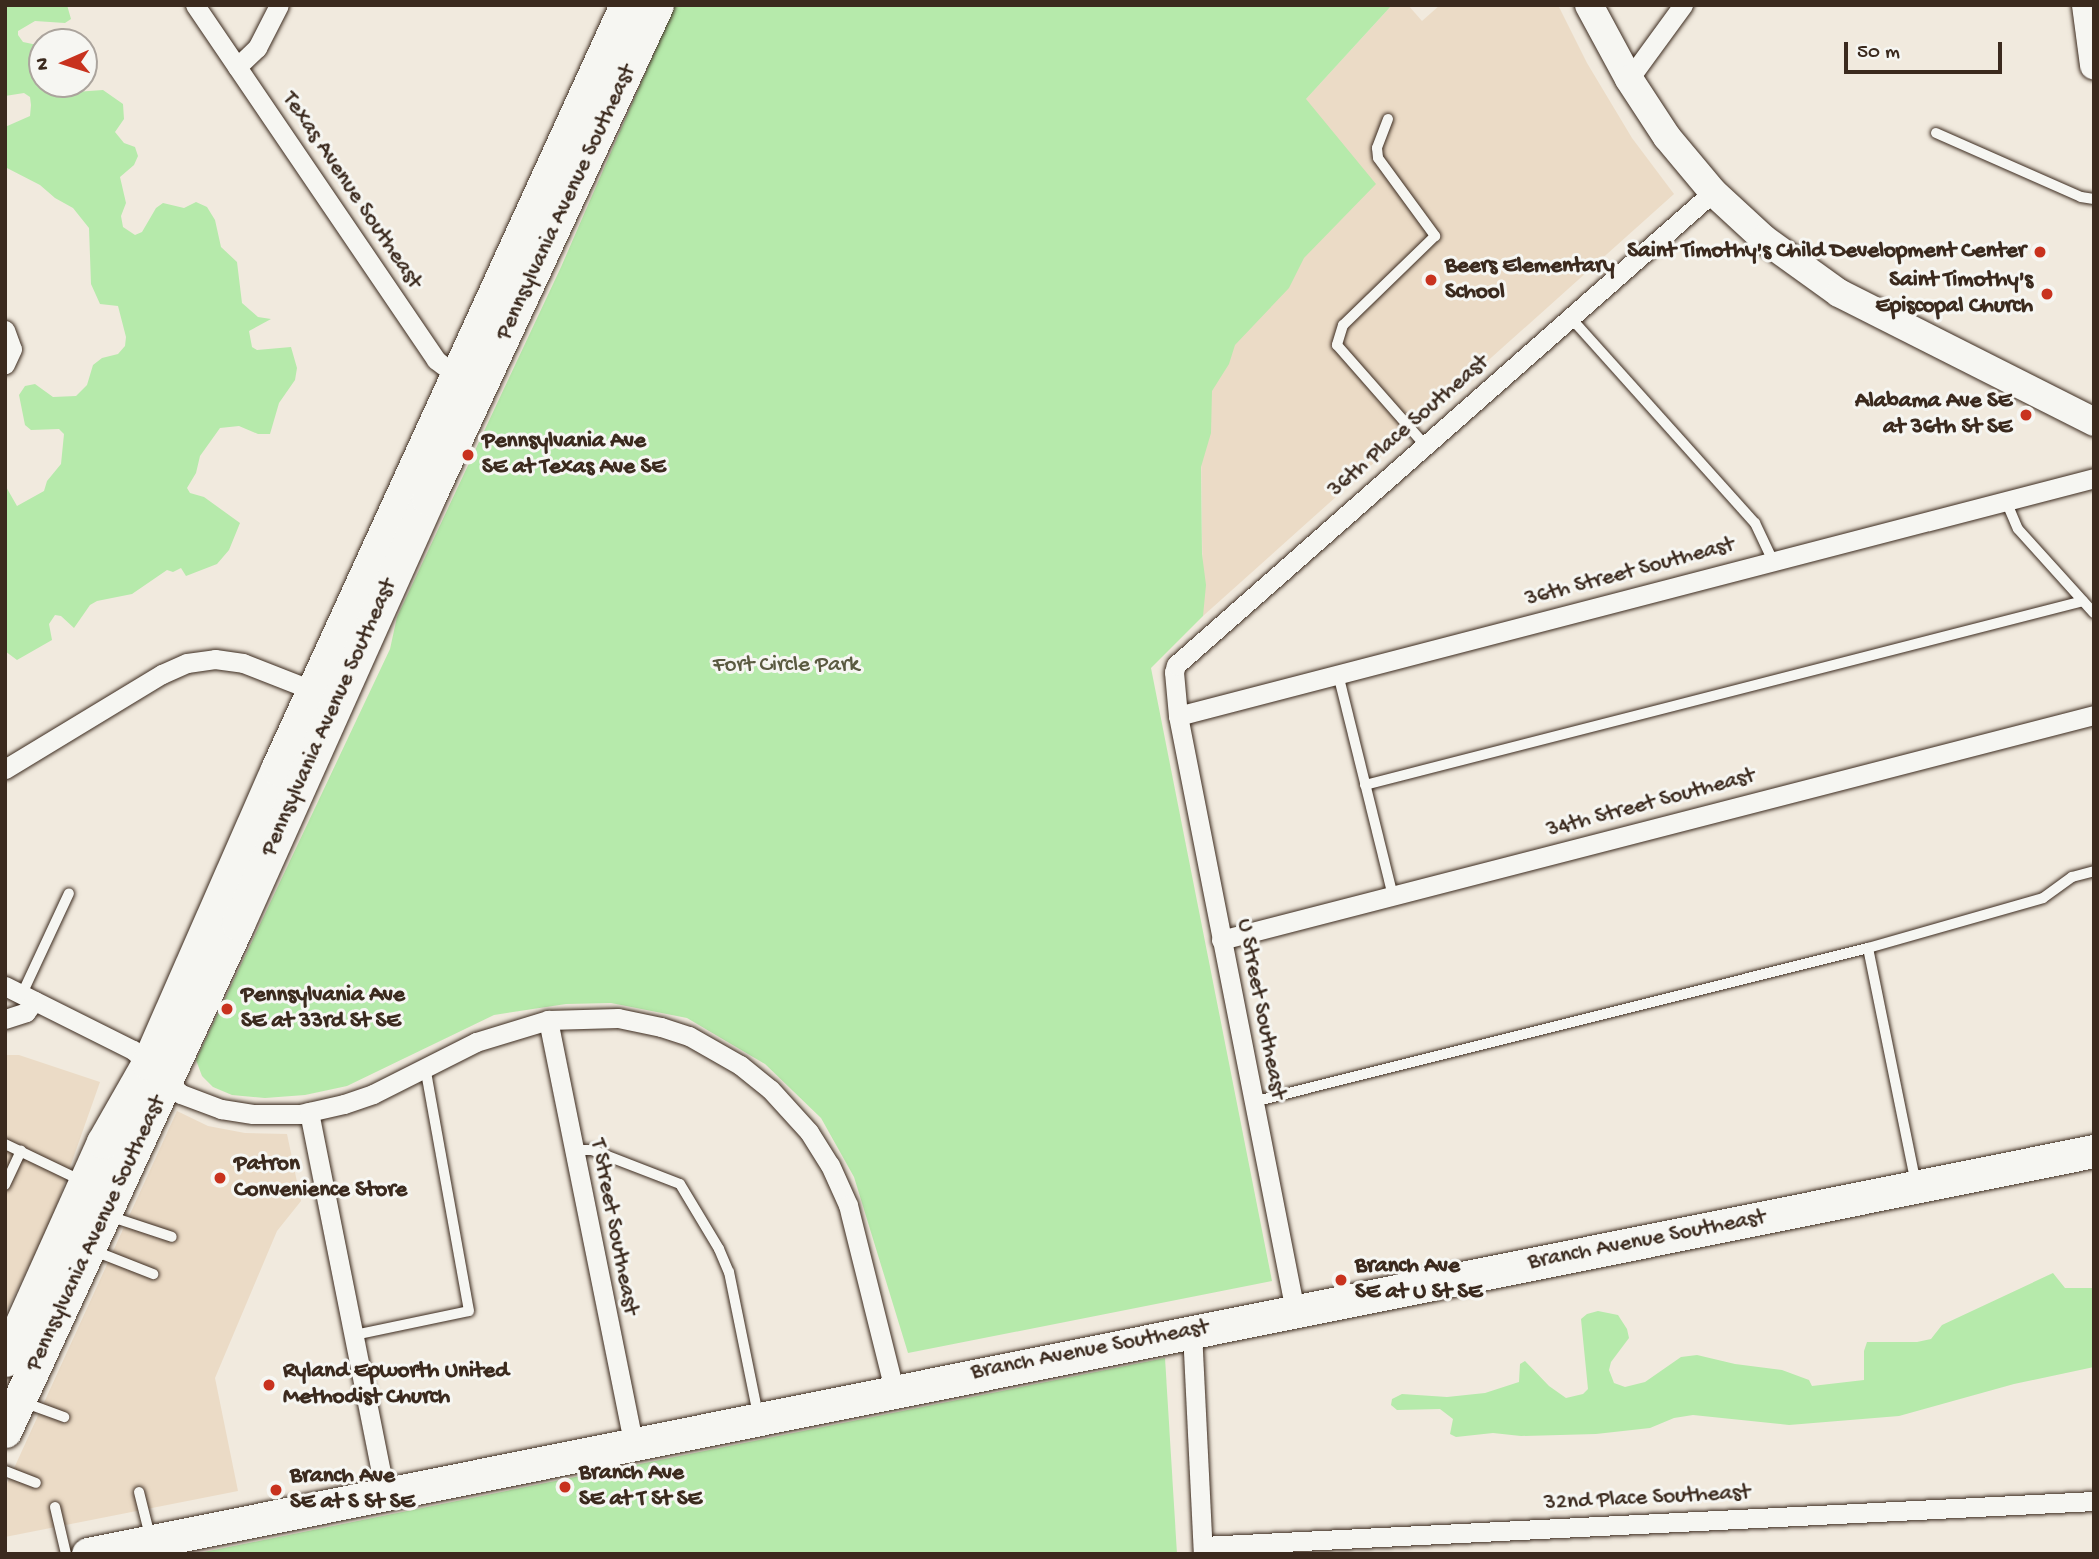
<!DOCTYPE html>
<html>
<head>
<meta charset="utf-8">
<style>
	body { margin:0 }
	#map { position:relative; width:2099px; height:1559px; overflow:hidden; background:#f1eade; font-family:"Gochi Hand",sans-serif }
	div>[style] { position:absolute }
	.built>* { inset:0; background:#ebdbc6 }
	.green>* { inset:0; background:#b6eaab }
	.roads { filter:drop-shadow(0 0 2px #3b2a1e) drop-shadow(0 0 2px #3b2a1e) }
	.service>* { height:10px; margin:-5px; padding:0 5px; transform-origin:5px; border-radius:5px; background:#f6f6f2 }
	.minor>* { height:19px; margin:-9.5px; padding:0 9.5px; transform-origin:9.5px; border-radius:9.5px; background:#f6f6f2 }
	.secondary>* { height:28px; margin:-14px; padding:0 14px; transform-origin:14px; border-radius:14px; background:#f6f6f2 }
	.trunk>* { height:33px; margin:-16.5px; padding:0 16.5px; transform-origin:16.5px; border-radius:16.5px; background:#f6f6f2 }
	.dots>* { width:19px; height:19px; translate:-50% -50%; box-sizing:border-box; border:4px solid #f6f6f2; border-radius:50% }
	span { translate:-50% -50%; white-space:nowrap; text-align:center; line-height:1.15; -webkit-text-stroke:6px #f6f6f2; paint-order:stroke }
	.street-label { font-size:23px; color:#3b2a1e }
	.poi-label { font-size:23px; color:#3b2a1e; font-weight:700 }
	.right { translate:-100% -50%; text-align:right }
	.left { translate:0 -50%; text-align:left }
	.park-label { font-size:23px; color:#5a5a41 }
	.frame { position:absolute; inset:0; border:7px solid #3b2a1e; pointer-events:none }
	.north { position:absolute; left:28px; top:28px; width:70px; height:70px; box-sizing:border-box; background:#f6f6f2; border:2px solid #aba49d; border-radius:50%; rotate:267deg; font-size:19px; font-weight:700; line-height:28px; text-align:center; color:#3b2a1e }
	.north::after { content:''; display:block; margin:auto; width:24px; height:32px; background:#c8321e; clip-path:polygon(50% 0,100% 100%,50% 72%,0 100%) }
	.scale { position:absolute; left:1844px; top:42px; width:158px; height:32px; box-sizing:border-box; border:4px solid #3b2a1e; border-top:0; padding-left:9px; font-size:21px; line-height:24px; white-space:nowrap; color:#3b2a1e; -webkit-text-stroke:5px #f6f6f2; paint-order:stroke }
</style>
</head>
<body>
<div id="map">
	<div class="built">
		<i style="clip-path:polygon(1392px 5px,1408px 5px,1422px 21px,1440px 5px,1558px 5px,1587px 63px,1632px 138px,1674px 194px,1203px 616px,1200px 366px,1305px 100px)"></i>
		<i style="clip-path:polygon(5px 1055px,19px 1055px,100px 1082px,50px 1224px,5px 1314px)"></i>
		<i style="clip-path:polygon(177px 1111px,208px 1126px,245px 1133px,287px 1134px,301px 1201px,277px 1231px,215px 1378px,238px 1491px,5px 1537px,5px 1488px)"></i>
	</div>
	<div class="green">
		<i style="clip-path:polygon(5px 5px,67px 5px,71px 19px,65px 23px,35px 21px,18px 31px,18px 35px,23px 42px,42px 46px,42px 84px,68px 84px,75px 92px,103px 90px,123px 104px,124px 119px,115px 132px,124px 143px,135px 147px,138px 156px,134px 165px,120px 177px,126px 203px,121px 216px,123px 227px,135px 235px,142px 232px,156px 208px,163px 203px,184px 208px,196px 202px,207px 207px,215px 220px,221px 247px,237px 262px,242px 303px,258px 317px,271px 319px,249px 331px,252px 347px,257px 350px,291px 347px,297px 368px,295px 380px,279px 403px,270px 434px,258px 434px,239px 426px,220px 428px,200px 456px,196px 473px,187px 488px,190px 493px,204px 497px,240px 523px,229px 550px,217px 564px,186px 576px,181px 568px,173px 572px,167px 570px,132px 594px,97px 601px,90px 605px,74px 628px,61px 616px,55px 615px,49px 624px,52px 640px,17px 660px,5px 651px,5px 485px,17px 506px,44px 491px,47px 481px,61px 464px,64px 434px,59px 429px,31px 430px,25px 425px,19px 395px,25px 386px,35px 384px,53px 397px,76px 396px,87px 385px,93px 365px,102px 358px,118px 354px,125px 346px,126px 337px,118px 306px,100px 304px,91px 284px,89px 228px,73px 208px,55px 198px,40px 185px,5px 167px,5px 127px,30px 116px,31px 105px,30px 97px,24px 93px,5px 96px)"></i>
		<i style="clip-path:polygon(675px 5px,1392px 5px,1306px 99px,1376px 184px,1304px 258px,1289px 288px,1235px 345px,1229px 364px,1212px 391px,1211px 433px,1201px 467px,1202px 554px,1206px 585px,1203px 616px,1151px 668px,1272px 1281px,908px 1353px,854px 1177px,821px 1118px,765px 1064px,687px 1018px,611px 1003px,566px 1004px,494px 1015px,347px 1086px,305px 1095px,265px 1098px,232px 1095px,213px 1087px,202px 1076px,196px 1060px,390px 649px,397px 617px,561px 267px)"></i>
		<i style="clip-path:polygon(2053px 1273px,2065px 1288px,2094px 1288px,2094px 1367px,2014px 1384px,1899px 1416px,1789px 1425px,1693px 1415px,1674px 1418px,1650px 1428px,1596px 1434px,1521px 1436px,1493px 1433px,1456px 1437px,1450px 1434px,1453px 1419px,1440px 1409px,1397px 1410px,1391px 1405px,1392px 1399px,1402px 1394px,1447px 1397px,1485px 1393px,1519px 1382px,1520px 1364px,1525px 1361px,1549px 1386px,1566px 1398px,1583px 1394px,1588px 1389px,1581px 1319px,1587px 1314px,1598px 1311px,1618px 1315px,1627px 1329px,1629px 1338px,1611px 1362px,1609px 1370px,1614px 1383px,1625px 1387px,1645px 1382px,1681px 1357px,1697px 1355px,1735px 1364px,1782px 1370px,1809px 1380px,1812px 1386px,1864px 1380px,1864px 1351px,1867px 1342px,1917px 1342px,1931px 1339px,1942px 1325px)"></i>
		<i style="clip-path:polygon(1165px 1358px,1177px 1554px,194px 1554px)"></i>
	</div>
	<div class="roads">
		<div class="service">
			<i style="left:1388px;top:119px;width:31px;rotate:111deg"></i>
			<i style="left:1377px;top:148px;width:10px;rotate:84deg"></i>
			<i style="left:1378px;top:158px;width:97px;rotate:53.8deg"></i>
			<i style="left:1435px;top:236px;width:128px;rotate:135.9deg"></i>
			<i style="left:1343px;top:325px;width:21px;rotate:107deg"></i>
			<i style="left:1337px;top:345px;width:133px;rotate:48.7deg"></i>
			<i style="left:1936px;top:133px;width:158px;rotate:23.8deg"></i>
			<i style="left:2081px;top:197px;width:13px;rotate:9deg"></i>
			<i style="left:1570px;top:317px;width:277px;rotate:48.1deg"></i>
			<i style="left:1755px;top:523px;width:42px;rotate:64.7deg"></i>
			<i style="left:2006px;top:501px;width:30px;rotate:67deg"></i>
			<i style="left:2018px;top:529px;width:113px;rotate:47.9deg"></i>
			<i style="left:1338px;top:674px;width:229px;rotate:76.1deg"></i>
			<i style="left:1365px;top:785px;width:741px;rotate:-14.37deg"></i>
			<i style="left:1868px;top:948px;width:237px;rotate:78.5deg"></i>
			<i style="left:22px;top:994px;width:111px;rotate:-65deg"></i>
			<i style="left:1253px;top:1102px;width:634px;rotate:-14.06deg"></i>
			<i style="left:1868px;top:948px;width:182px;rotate:-15.9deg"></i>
			<i style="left:2043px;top:898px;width:36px;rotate:-36deg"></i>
			<i style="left:2072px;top:877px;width:23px;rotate:-15deg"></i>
			<i style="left:5px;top:1144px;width:85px;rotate:25.7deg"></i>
			<i style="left:573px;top:1150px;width:19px"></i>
			<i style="left:592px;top:1150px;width:94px;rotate:21.1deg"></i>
			<i style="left:680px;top:1184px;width:76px;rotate:59deg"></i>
			<i style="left:719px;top:1249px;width:25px;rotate:67deg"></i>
			<i style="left:729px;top:1272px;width:145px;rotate:78.5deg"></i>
			<i style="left:5px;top:1185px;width:38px;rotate:-65deg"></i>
			<i style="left:109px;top:1216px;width:66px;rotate:18.4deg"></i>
			<i style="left:92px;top:1250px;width:66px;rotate:21.5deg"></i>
			<i style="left:354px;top:1335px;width:117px;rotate:-11.8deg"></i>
			<i style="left:469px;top:1311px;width:248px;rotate:-100.2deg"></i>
			<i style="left:23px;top:1402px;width:44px;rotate:20.1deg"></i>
			<i style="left:5px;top:1471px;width:33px;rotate:21deg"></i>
			<i style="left:139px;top:1492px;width:45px;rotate:76deg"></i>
			<i style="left:55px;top:1507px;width:48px;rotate:76.8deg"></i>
		</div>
		<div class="minor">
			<i style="left:195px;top:5px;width:429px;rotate:55.8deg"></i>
			<i style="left:436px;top:360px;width:35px;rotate:37deg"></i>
			<i style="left:237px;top:67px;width:28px;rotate:-44deg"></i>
			<i style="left:257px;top:48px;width:48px;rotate:-62.9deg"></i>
			<i style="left:1629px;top:79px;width:92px;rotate:-53.9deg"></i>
			<i style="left:5px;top:330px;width:20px;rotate:70deg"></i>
			<i style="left:12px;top:349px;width:17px;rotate:115deg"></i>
			<i style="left:1178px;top:716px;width:946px;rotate:-14.56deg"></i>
			<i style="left:5px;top:769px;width:184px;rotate:-31.2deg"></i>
			<i style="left:162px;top:674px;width:27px;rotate:-24deg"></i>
			<i style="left:187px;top:663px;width:28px;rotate:-8deg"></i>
			<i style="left:215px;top:659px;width:28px;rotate:8deg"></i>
			<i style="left:243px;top:663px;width:85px;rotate:21.4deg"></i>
			<i style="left:1221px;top:940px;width:902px;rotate:-14.45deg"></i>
			<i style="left:5px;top:986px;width:143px;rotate:26.6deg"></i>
			<i style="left:133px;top:1050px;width:65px;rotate:42.5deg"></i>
			<i style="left:181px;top:1094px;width:43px;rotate:20.6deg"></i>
			<i style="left:221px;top:1109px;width:32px;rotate:9deg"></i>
			<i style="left:253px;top:1114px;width:47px"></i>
			<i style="left:300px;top:1114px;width:45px;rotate:-12.8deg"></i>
			<i style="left:344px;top:1104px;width:31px;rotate:-19deg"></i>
			<i style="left:373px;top:1094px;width:115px;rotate:-26.8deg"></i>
			<i style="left:476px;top:1042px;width:75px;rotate:-17deg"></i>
			<i style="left:548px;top:1020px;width:70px;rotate:-1.6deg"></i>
			<i style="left:618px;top:1018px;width:44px;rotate:11.8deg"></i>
			<i style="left:661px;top:1027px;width:29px;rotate:18deg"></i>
			<i style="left:689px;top:1036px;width:59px;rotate:29.6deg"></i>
			<i style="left:740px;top:1065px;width:38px;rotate:39deg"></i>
			<i style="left:770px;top:1089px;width:58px;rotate:47.8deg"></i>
			<i style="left:809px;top:1132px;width:39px;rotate:58deg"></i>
			<i style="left:830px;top:1165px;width:44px;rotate:65.8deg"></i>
			<i style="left:848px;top:1205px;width:191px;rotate:76deg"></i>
			<i style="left:5px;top:1019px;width:22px;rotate:-18deg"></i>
			<i style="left:26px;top:1012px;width:14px;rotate:-54deg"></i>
			<i style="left:548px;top:1020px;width:431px;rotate:78.6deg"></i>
			<i style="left:309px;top:1112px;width:389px;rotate:78.7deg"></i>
			<i style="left:1295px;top:1311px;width:606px;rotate:-101.12deg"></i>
			<i style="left:1178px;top:716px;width:44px;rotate:-95.2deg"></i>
			<i style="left:1174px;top:672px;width:7px;rotate:-74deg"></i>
			<i style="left:1176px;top:665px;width:716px;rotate:-41.37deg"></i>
			<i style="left:1192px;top:1331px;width:223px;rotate:87.2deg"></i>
			<i style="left:1203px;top:1546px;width:892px;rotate:-2.89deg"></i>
		</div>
		<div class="secondary">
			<i style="left:1589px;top:5px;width:84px;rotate:61.6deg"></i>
			<i style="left:1629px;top:79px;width:69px;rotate:56.8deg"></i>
			<i style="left:1667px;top:137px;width:72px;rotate:50.1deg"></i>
			<i style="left:1713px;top:192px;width:69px;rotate:42.7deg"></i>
			<i style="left:1764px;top:239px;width:92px;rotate:35.8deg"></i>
			<i style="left:1839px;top:293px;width:286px;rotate:26.8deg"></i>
			<i style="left:2086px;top:5px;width:61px;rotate:82.4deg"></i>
		</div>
		<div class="trunk">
			<i style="left:5px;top:1360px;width:239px;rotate:-65.8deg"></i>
			<i style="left:103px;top:1142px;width:91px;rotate:-60.3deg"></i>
			<i style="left:148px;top:1063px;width:321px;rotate:-66.3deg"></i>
			<i style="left:277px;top:769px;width:840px;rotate:-65.45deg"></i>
			<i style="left:5px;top:1431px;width:558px;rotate:-65.32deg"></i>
			<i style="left:238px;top:924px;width:466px;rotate:-65.9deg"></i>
			<i style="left:428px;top:499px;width:544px;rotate:-65.13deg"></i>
			<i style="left:88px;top:1554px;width:2046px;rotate:-11.36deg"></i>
		</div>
	</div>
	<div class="dots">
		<i style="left:2040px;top:252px;background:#c8321e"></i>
		<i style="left:1431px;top:280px;background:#c8321e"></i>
		<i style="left:2047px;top:294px;background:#c8321e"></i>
		<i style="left:2026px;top:415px;background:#c8321e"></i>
		<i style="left:468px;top:455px;background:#c8321e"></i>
		<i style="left:227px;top:1009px;background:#c8321e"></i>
		<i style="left:220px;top:1178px;background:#c8321e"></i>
		<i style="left:1341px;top:1280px;background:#c8321e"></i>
		<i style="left:269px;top:1385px;background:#c8321e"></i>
		<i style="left:565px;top:1487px;background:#c8321e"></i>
		<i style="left:276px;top:1490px;background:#c8321e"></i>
	</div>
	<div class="street-label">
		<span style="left:351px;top:191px;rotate:56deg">Texas Avenue Southeast</span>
		<span style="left:567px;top:203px;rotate:-65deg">Pennsylvania Avenue Southeast</span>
		<span style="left:1409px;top:427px;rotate:-41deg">36th Place Southeast</span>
		<span style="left:1630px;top:573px;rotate:-15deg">36th Street Southeast</span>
		<span style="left:330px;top:718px;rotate:-66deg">Pennsylvania Avenue Southeast</span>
		<span style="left:1651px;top:804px;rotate:-15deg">34th Street Southeast</span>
		<span style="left:1260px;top:1009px;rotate:79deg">U Street Southeast</span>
		<span style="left:613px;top:1227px;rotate:79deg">T Street Southeast</span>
		<span style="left:97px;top:1234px;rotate:-65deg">Pennsylvania Avenue Southeast</span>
		<span style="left:1647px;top:1241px;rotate:-11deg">Branch Avenue Southeast</span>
		<span style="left:1090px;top:1351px;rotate:-11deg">Branch Avenue Southeast</span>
		<span style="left:1647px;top:1499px;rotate:-3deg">32nd Place Southeast</span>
	</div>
	<div class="poi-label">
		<span class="right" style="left:2026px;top:252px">Saint Timothy's Child Development Center</span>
		<span class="left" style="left:1445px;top:280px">Beers Elementary<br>School</span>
		<span class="right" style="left:2033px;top:294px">Saint Timothy's<br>Episcopal Church</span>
		<span class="right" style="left:2012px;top:415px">Alabama Ave SE<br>at 36th St SE</span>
		<span class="left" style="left:482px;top:455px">Pennsylvania Ave<br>SE at Texas Ave SE</span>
		<span class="left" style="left:241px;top:1009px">Pennsylvania Ave<br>SE at 33rd St SE</span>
		<span class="left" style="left:234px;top:1178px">Patron<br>Convenience Store</span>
		<span class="left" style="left:1355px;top:1280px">Branch Ave<br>SE at U St SE</span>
		<span class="left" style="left:283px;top:1385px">Ryland Epworth United<br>Methodist Church</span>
		<span class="left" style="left:579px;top:1487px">Branch Ave<br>SE at T St SE</span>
		<span class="left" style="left:290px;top:1490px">Branch Ave<br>SE at S St SE</span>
	</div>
	<div class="park-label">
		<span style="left:786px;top:666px">Fort Circle Park</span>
	</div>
	<div class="frame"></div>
	<div class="north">N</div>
	<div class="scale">50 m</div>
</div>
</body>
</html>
